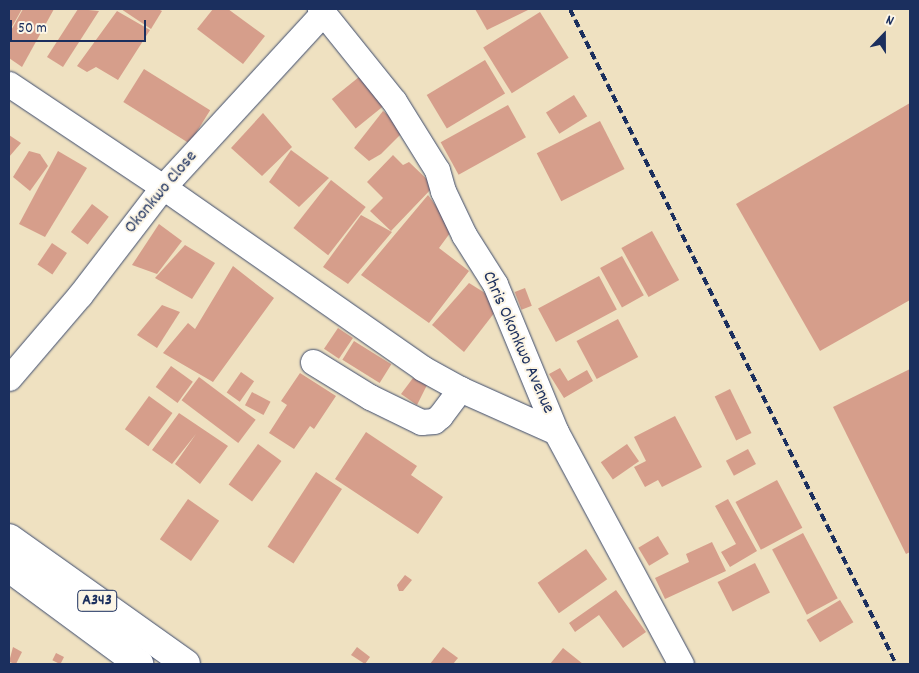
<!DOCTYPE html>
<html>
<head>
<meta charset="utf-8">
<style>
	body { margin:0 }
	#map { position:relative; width:919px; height:673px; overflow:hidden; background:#efe1c1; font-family:Dekko,sans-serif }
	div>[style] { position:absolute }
	.building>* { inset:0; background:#d69e8b; transform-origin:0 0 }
	.roads { filter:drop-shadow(0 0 1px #3b4a6d) drop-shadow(0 0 1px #3b4a6d) }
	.minor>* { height:25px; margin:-12.5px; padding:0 12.5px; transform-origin:12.5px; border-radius:12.5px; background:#fff }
	.highway>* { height:28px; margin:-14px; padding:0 14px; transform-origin:14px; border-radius:14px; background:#fff }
	.rail>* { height:4px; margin-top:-2px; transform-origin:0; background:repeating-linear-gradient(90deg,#1b2f5e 0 8px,transparent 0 12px) }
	span { translate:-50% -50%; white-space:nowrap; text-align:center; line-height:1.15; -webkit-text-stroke:4px #fcf5e5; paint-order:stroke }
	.shield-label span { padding:1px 4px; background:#fcf5e5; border:1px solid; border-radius:4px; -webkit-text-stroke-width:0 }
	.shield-label { font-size:16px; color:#1b2f5e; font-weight:700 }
	.street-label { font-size:18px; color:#1b2f5e }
	.frame { position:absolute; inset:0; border:10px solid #1b2f5e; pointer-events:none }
	.north { position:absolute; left:859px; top:10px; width:50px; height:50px; -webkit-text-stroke:4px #fcf5e5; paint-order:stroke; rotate:22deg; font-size:14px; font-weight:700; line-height:20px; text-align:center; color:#1b2f5e }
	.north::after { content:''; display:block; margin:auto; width:18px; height:22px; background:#1b2f5e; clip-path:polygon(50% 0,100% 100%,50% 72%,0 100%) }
	.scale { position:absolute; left:10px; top:20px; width:136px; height:22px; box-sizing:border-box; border:2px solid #1b2f5e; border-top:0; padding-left:6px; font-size:15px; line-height:18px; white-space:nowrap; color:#1b2f5e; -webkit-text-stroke:4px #fcf5e5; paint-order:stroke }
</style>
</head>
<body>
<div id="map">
	<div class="building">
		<i style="clip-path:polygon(9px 9px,22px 9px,9px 32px)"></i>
		<i style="clip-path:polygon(23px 9px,54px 9px,22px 67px,9px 58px,9px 34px)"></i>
		<i style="clip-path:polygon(78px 9px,99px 11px,63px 67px,47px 57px)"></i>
		<i style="clip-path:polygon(121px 9px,158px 9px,162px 11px,151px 29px)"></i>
		<i style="clip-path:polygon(213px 9px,228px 9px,265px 36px,243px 64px,197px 29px)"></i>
		<i style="clip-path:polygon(475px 9px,527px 9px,528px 10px,487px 30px)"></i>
		<i style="clip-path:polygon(117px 11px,150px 30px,118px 80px,96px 67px,87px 72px,77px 66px)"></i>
		<i style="left:540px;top:12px;width:54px;height:67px;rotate:58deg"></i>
		<i style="left:485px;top:60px;width:39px;height:68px;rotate:59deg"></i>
		<i style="left:144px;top:69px;width:78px;height:39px;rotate:32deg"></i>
		<i style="left:359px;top:77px;width:38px;height:35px;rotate:51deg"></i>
		<i style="left:574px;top:95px;width:25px;height:33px;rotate:58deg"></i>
		<i style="clip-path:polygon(910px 103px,910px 300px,820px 351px,736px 204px)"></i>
		<i style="left:508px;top:105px;width:37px;height:77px;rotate:61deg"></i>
		<i style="clip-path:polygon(383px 111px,406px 129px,381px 154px,369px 161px,354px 148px)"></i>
		<i style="clip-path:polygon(263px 113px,292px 147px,262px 176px,231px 148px)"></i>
		<i style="left:600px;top:121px;width:54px;height:71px;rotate:63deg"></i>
		<i style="clip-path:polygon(9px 135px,21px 143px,9px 157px)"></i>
		<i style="clip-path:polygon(291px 150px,329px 178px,299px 207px,269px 182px)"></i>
		<i style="clip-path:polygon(29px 151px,40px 154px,48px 166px,30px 191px,13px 177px)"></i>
		<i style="clip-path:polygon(58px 151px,87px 168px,45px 237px,19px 224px)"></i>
		<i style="clip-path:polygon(393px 155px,403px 165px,409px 162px,434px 186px,391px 231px,370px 211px,383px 198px,367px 182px)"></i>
		<i style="left:331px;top:180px;width:44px;height:61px;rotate:38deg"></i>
		<i style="clip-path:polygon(428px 195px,453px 229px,439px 248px,469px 271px,429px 323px,361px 275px)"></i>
		<i style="left:92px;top:204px;width:21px;height:35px;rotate:37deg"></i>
		<i style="clip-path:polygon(361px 215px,392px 232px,348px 284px,323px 267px)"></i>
		<i style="clip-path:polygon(159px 224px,182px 241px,157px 274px,132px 265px)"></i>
		<i style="left:652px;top:231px;width:56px;height:35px;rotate:61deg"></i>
		<i style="left:52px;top:243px;width:18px;height:26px;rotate:34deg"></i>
		<i style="clip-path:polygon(185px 245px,215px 263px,192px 299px,155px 278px)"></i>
		<i style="left:622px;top:256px;width:45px;height:25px;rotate:61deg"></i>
		<i style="clip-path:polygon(233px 266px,274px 298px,213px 382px,163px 353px,188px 323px,195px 329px)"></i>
		<i style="left:599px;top:276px;width:38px;height:69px;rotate:62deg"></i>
		<i style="clip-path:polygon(469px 283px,485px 293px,495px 312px,464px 352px,432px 325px)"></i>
		<i style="left:525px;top:288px;width:19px;height:11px;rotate:69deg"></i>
		<i style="clip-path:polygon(162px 305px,180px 312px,157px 348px,137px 335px)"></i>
		<i style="left:618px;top:319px;width:43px;height:47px;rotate:62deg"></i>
		<i style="left:338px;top:328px;width:18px;height:25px;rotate:34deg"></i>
		<i style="left:354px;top:341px;width:44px;height:22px;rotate:32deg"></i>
		<i style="left:171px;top:366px;width:27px;height:26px;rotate:36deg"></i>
		<i style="clip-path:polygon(560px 368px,568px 381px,587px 370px,593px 381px,564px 398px,549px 374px)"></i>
		<i style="clip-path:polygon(910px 369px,910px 552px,906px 554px,833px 407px)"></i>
		<i style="left:241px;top:372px;width:16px;height:25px;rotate:35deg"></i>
		<i style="clip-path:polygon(300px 373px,336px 396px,314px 429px,310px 426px,294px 449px,269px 433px,287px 405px,281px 401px)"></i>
		<i style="left:199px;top:377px;width:71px;height:29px;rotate:37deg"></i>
		<i style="clip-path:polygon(413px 378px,427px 385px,417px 405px,401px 394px)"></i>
		<i style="left:730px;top:389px;width:49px;height:17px;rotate:64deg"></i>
		<i style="left:252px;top:392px;width:21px;height:15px;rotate:28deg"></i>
		<i style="left:149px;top:396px;width:29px;height:41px;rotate:36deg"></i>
		<i style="clip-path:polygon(179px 413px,228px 446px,200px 484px,175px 464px,196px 434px,172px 464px,152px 450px)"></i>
		<i style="clip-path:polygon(675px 416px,702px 467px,662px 487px,658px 480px,645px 487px,634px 467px,646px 461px,634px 437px)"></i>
		<i style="clip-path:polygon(366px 432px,417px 466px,411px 475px,443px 497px,418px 534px,335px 479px)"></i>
		<i style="left:258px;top:444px;width:29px;height:50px;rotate:36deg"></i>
		<i style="left:627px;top:444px;width:21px;height:32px;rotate:55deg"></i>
		<i style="left:748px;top:449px;width:17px;height:25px;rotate:62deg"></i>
		<i style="left:316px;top:472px;width:31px;height:89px;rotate:33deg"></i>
		<i style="left:777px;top:480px;width:54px;height:47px;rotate:62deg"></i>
		<i style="left:188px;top:499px;width:38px;height:49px;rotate:35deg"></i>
		<i style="clip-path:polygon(728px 499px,757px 551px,730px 567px,721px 552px,736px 544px,715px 506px)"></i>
		<i style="left:803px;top:533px;width:74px;height:35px;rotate:62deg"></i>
		<i style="left:658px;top:536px;width:21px;height:23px;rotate:59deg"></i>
		<i style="clip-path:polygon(712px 542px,726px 571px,665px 599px,655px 578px,689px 562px,686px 554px)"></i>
		<i style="left:586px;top:549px;width:37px;height:59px;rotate:55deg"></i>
		<i style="left:755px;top:563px;width:33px;height:42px;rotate:63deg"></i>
		<i style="clip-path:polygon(405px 575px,412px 580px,403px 591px,399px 591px,397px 585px)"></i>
		<i style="clip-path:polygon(616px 590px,646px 632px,623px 648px,599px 615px,575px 632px,569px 623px)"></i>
		<i style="left:840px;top:600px;width:26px;height:39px;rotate:59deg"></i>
		<i style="clip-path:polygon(13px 647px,22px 652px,16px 664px,9px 662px)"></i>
		<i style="clip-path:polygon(357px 647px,370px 657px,365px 664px,351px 655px)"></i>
		<i style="clip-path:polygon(443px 647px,458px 658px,453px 664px,430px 664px)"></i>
		<i style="clip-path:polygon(563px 648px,583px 664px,550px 664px)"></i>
		<i style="left:56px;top:653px;width:9px;height:8px;rotate:27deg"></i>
	</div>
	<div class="roads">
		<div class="minor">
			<i style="left:320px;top:9px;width:118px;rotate:51.2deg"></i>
			<i style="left:394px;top:101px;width:81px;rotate:58.1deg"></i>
			<i style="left:437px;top:170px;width:22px;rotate:74deg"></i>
			<i style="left:443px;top:191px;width:49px;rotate:64.5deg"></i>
			<i style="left:464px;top:235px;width:58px;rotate:57.7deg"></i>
			<i style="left:495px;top:284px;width:160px;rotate:67.6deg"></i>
			<i style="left:556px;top:432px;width:264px;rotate:61.7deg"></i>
			<i style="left:9px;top:84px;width:185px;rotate:33.8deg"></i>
			<i style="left:163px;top:187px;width:316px;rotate:34.9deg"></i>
			<i style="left:422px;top:368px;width:43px;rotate:28.9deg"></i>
			<i style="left:460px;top:389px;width:105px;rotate:24.1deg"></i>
			<i style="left:313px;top:362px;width:67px;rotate:31.6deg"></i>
			<i style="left:370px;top:397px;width:57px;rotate:26.1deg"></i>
			<i style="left:421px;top:422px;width:13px;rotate:-4deg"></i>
			<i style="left:434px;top:421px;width:8px;rotate:-40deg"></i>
			<i style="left:440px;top:416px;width:34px;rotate:-53deg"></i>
			<i style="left:9px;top:378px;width:109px;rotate:-49.5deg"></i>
			<i style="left:80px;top:295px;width:136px;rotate:-52.5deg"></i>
			<i style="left:163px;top:187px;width:235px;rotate:-47.4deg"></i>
		</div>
		<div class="highway">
			<i style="left:9px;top:538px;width:217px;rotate:35.4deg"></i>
			<i style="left:9px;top:568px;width:162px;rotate:36.4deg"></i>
		</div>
	</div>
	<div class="rail">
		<i style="left:570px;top:9px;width:732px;rotate:63.54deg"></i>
	</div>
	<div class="shield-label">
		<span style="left:97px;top:601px">A343</span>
	</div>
	<div class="street-label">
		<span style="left:162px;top:193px;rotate:-50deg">Okonkwo Close</span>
		<span style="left:517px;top:343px;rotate:66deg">Chris Okonkwo Avenue</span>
	</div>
	<div class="frame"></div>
	<div class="north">N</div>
	<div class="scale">50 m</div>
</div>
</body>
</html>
